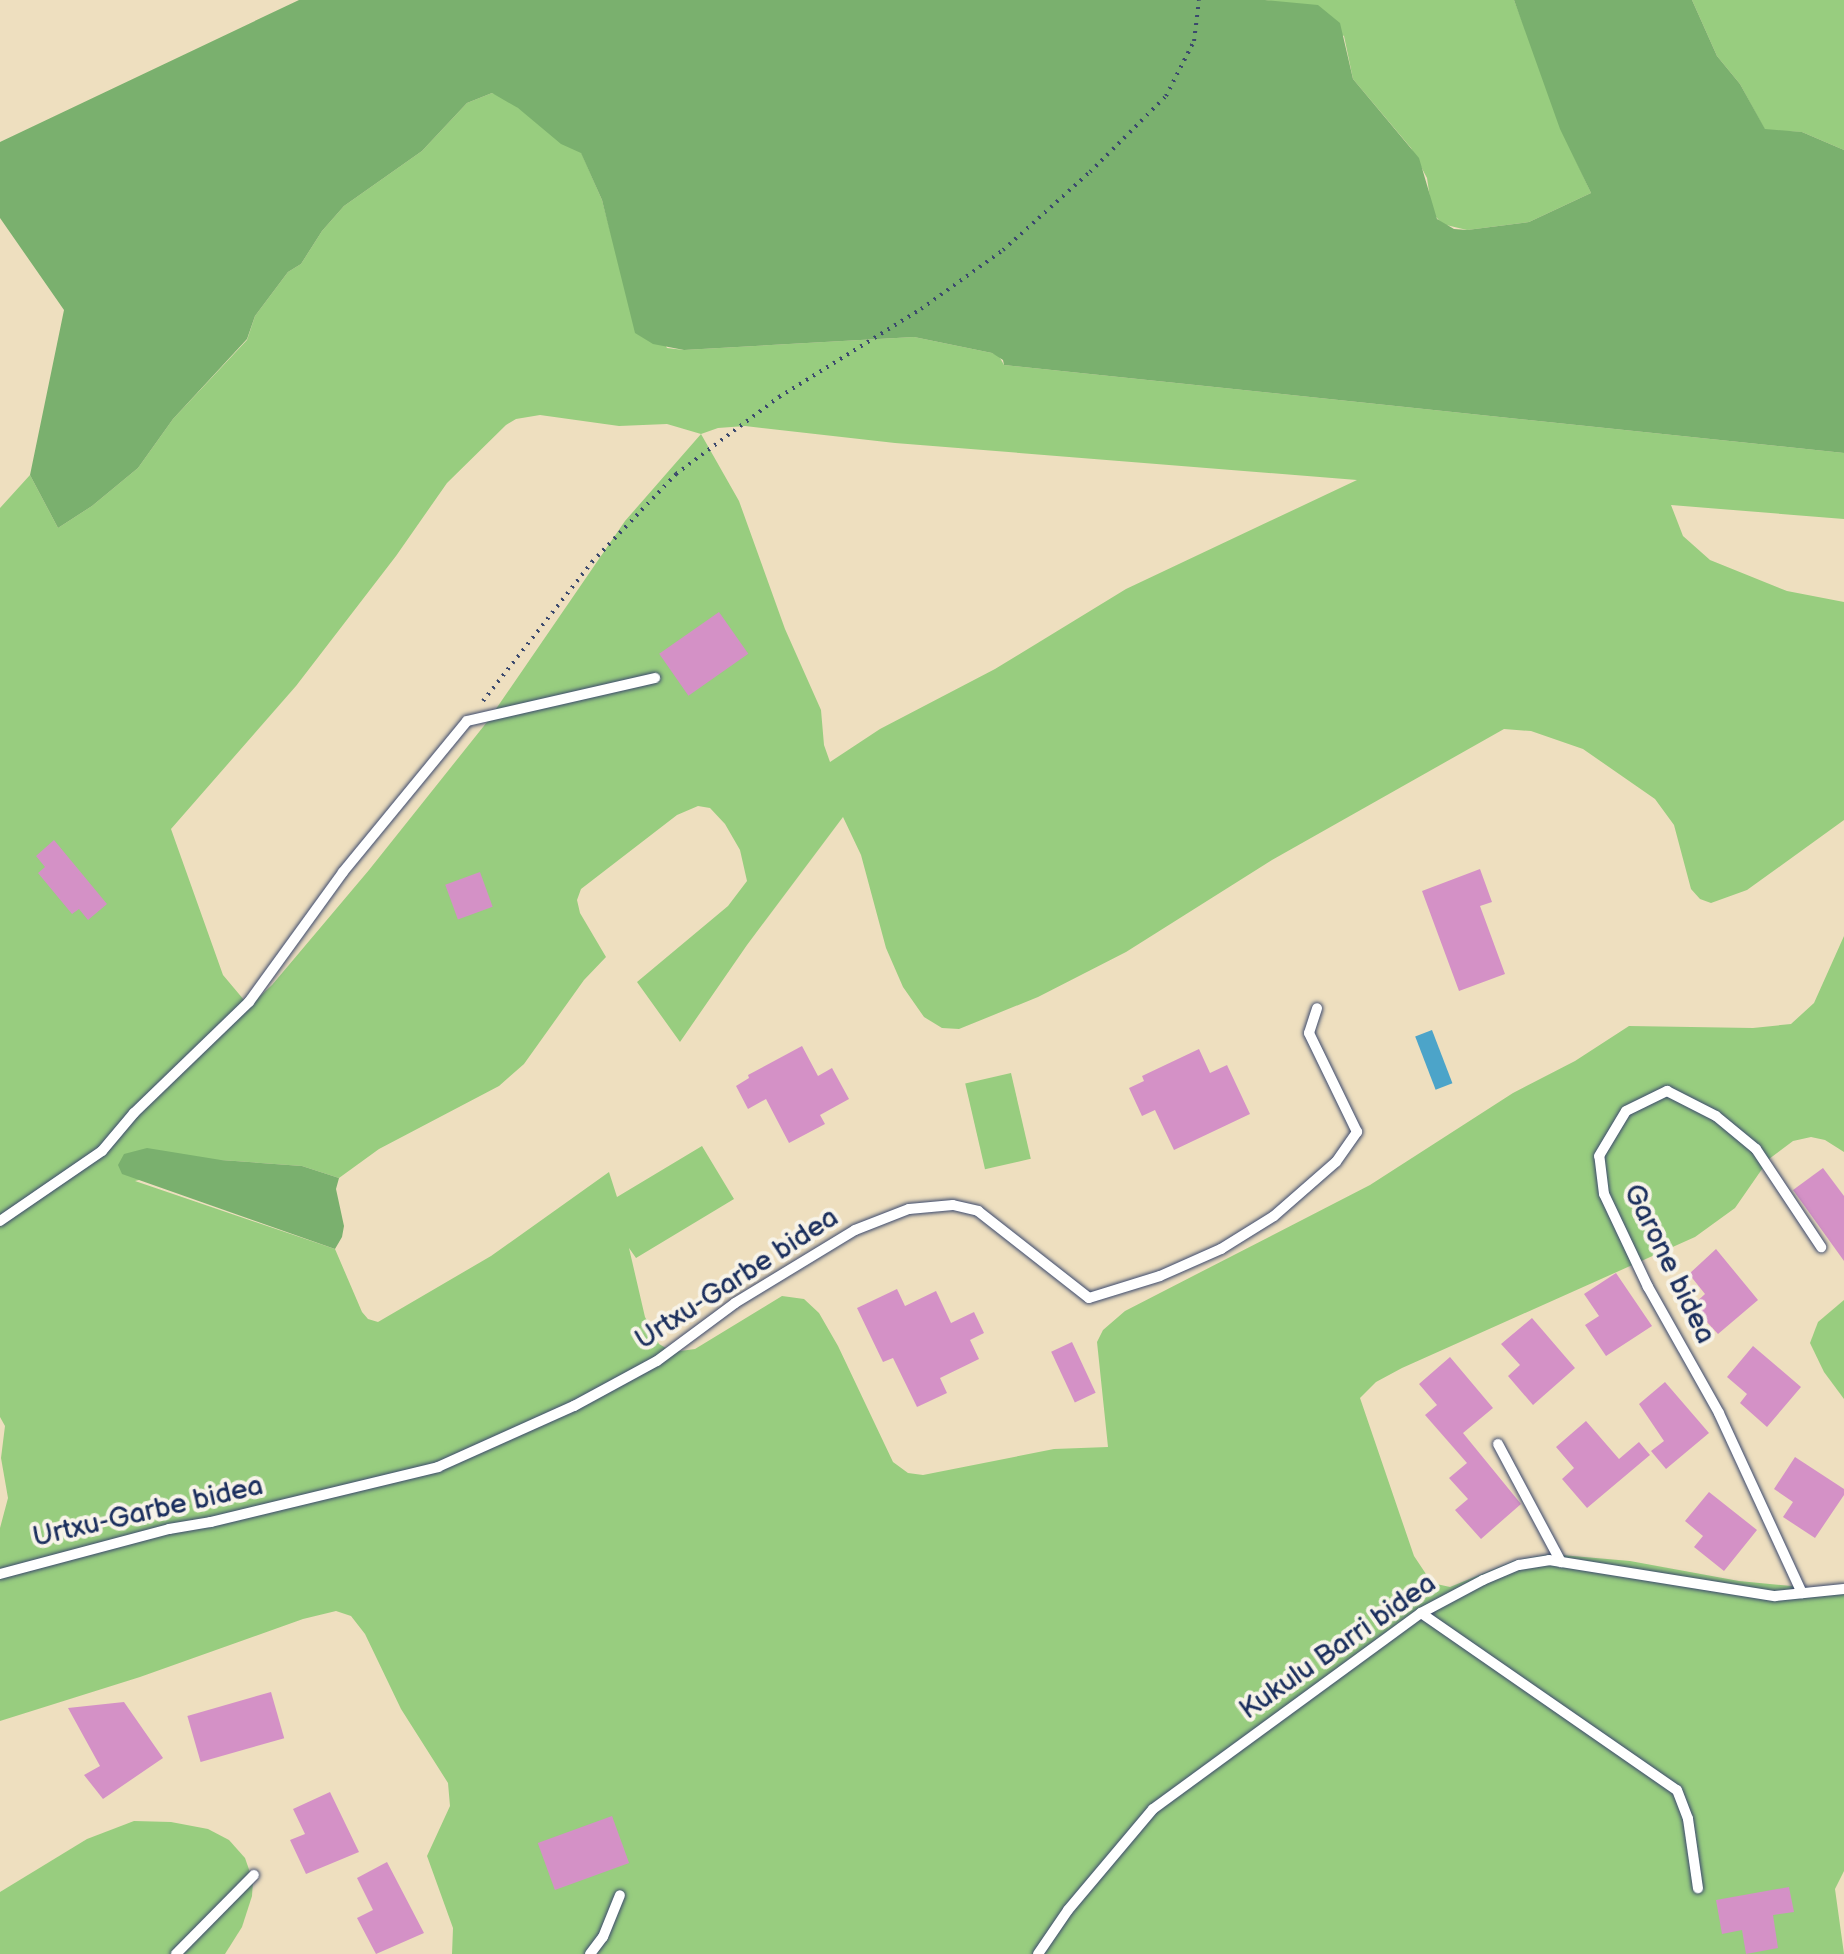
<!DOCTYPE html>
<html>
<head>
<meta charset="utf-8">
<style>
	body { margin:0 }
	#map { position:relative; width:1844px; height:1954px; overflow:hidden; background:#eedfbf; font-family:"Balsamiq Sans",sans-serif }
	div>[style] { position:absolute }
	.green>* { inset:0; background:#98cd7f; transform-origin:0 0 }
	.forest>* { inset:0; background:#7ab06e }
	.water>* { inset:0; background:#4ca4c9; transform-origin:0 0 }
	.building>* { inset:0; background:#d491c6; transform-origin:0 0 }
	.path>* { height:4px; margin-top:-2px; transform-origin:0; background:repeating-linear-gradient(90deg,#3b496d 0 2px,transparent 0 8px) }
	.roads { filter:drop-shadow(0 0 2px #3b496d) drop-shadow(0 0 2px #3b496d) }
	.lane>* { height:10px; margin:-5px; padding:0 5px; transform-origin:5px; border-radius:5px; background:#fff }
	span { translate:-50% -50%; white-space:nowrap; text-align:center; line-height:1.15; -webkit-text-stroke:8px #f7f3e8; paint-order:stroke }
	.street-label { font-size:28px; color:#1b2f5e }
</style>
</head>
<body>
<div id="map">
	<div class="green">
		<i style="clip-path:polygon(1265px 0,1514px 0,1571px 150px,1591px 193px,1529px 222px,1467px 230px,1442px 224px,1432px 212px,1427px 178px,1411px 148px,1353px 79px,1344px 36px,1286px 4px)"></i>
		<i style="clip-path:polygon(1692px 0,1844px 0,1844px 150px,1802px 132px,1765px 130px,1740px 84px,1717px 56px)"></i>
		<i style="clip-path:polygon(evenodd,492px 93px,503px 97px,581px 152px,602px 200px,618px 260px,667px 348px,684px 350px,914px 337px,992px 353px,999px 356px,1004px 365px,1844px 453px,1844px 519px,1671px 505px,1683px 536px,1710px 560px,1787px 591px,1844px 602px,1844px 820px,1747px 890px,1711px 903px,1700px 899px,1691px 889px,1674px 825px,1655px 799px,1583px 749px,1531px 731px,1504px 729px,1272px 860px,1126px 952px,1038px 997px,959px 1029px,942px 1028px,924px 1017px,903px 987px,886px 948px,861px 855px,843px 817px,747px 945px,680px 1042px,637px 982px,728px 906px,747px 881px,740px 850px,725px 824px,710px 808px,698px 806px,677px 815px,581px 889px,577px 900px,580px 913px,606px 957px,584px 980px,524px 1064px,499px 1086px,379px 1149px,339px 1178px,302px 1166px,221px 1160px,135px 1181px,335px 1249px,362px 1312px,368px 1319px,378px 1322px,491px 1256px,609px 1172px,617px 1197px,702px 1146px,734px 1199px,636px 1258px,629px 1248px,645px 1317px,659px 1344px,673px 1352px,695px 1349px,782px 1296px,804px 1299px,819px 1313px,838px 1346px,893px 1462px,908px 1473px,923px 1475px,1054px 1449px,1108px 1447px,1097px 1342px,1103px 1330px,1125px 1311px,1370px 1185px,1513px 1093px,1575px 1061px,1629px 1026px,1753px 1028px,1791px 1024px,1814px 1003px,1844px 936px,1844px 1152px,1825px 1140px,1811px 1137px,1793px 1141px,1769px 1159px,1735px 1208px,1695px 1237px,1402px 1368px,1376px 1382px,1360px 1398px,1414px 1556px,1432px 1583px,1450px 1587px,1516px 1560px,1550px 1554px,1630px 1561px,1739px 1581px,1844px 1591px,1844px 1871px,1835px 1889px,1844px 1954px,452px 1954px,453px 1928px,427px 1856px,450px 1806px,448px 1783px,401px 1709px,365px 1634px,351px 1616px,336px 1611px,303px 1619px,140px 1677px,0 1721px,0 1528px,8px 1498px,1px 1458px,5px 1426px,0 1417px,0 508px,30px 475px,58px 528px,92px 506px,138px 468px,173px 419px,247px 340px,255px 316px,288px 272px,301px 264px,322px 231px,344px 206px,422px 151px,467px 103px,492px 93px,540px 415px,619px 426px,667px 424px,701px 434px,625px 521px,487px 722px,369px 870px,272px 985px,259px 997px,244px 1000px,223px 975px,171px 829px,296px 686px,396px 556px,447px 483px,506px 425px,516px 419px,540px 415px,492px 93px,745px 426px,895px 443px,1357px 480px,1126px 589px,995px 669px,880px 729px,830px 762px,824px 745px,821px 710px,785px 629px,739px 501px,701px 434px,718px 428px,745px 426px)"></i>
		<i style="left:1011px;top:1073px;width:88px;height:47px;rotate:77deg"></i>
		<i style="clip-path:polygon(1844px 1300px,1844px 1399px,1824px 1372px,1810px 1343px,1818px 1322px)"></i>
		<i style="clip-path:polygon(134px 1821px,171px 1822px,208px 1829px,229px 1840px,245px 1858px,253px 1881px,252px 1896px,242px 1927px,225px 1954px,0 1954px,0 1892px,87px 1839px)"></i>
	</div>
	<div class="forest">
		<i style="clip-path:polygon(299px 0,1265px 0,1318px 5px,1340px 23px,1353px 79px,1419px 158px,1437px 219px,1454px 229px,1467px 230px,1529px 222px,1591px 193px,1560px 129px,1514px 0,1692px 0,1717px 56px,1740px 84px,1765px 129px,1802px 132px,1844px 150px,1844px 453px,1004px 365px,1003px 360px,992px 353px,914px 337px,684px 350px,653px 344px,635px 333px,602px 200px,581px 153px,561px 144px,518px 108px,492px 93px,467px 103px,422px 151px,344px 206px,322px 231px,301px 264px,288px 272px,255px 316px,247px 339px,173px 419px,138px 468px,92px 506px,58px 528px,30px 475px,64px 310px,0 218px,0 142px)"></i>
		<i style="clip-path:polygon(147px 1148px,221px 1160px,302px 1166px,339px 1178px,336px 1189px,344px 1226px,342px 1237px,335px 1249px,122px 1174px,118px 1165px,124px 1154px)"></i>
	</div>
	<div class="water">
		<i style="left:1432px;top:1030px;width:57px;height:18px;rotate:69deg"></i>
	</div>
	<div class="building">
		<i style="left:719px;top:612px;width:51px;height:73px;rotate:55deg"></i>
		<i style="clip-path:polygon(54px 840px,107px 904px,88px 920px,79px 909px,72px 914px,38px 873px,45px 867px,36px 856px)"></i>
		<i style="clip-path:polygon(1480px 869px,1492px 902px,1480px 906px,1505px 974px,1459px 991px,1422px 891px)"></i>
		<i style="left:480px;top:872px;width:37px;height:37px;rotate:70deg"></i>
		<i style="clip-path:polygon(802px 1046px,818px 1076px,832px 1068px,849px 1099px,820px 1115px,825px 1124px,789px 1143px,766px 1099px,748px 1109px,736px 1086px,749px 1078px,748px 1075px)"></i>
		<i style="clip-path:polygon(1199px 1049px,1210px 1073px,1227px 1065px,1250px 1114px,1174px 1150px,1155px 1110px,1142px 1116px,1129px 1088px,1144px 1081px,1142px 1076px)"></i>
		<i style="clip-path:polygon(1823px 1168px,1844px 1196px,1844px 1261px,1793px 1190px)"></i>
		<i style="clip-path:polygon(1716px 1249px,1758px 1300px,1718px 1334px,1692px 1306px,1705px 1294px,1689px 1274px)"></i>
		<i style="clip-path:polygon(1616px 1273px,1652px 1326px,1606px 1356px,1585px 1325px,1599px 1316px,1584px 1294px)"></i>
		<i style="clip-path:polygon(897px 1289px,905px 1306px,936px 1291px,951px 1323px,974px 1312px,984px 1333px,970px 1340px,979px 1359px,940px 1378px,947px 1393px,917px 1407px,893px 1358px,883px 1362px,857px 1308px)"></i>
		<i style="clip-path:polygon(1532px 1318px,1575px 1368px,1533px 1405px,1508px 1376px,1520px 1365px,1501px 1344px)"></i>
		<i style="left:1072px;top:1342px;width:56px;height:23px;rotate:65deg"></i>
		<i style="clip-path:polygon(1753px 1346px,1801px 1387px,1767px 1427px,1740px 1403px,1747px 1394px,1727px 1377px)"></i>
		<i style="clip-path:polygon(1450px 1357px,1493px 1408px,1463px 1433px,1521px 1504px,1481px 1539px,1455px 1510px,1468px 1499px,1449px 1478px,1467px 1463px,1425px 1415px,1437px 1405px,1419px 1384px)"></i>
		<i style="clip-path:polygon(1665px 1382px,1709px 1433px,1666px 1469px,1651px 1451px,1664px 1441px,1639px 1404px)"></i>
		<i style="clip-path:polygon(1586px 1421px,1619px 1459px,1639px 1442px,1650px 1455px,1587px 1508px,1562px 1479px,1574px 1468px,1556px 1447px)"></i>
		<i style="clip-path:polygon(1795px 1457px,1844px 1489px,1844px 1495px,1815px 1538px,1783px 1517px,1793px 1502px,1774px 1489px)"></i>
		<i style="clip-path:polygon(1709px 1492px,1757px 1530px,1724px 1571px,1694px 1547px,1703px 1536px,1685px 1521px)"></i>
		<i style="left:271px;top:1692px;width:48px;height:87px;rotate:74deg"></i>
		<i style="clip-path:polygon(124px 1702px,163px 1758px,103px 1799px,84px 1775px,100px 1766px,68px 1708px)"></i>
		<i style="clip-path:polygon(330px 1792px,359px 1852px,306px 1874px,290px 1840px,305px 1834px,293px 1809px)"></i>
		<i style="left:612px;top:1816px;width:50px;height:79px;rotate:70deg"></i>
		<i style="clip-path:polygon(387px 1862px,424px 1933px,376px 1954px,357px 1918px,373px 1910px,357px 1878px)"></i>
		<i style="clip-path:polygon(1789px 1887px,1794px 1912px,1773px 1915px,1778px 1948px,1746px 1954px,1742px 1930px,1722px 1934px,1716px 1900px)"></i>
	</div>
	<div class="path">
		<i style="left:483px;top:701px;width:177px;rotate:-51.9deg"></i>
		<i style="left:592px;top:562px;width:122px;rotate:-46.3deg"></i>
		<i style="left:676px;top:474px;width:129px;rotate:-36.8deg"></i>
		<i style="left:779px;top:397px;width:167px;rotate:-31.8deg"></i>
		<i style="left:921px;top:309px;width:101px;rotate:-35.7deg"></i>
		<i style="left:1003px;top:250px;width:117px;rotate:-41.9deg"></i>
		<i style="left:1090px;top:172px;width:107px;rotate:-45deg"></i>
		<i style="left:1166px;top:96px;width:62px;rotate:-63deg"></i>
		<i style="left:1194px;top:41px;width:41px;rotate:-83deg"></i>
	</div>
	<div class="roads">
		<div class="lane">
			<i style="left:0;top:1221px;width:124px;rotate:-34.5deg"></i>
			<i style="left:102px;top:1151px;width:50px;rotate:-49.9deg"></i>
			<i style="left:134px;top:1113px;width:160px;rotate:-44deg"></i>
			<i style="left:249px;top:1002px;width:160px;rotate:-54.1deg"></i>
			<i style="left:343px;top:872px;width:195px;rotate:-50.6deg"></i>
			<i style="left:467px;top:721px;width:193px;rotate:-12.9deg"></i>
			<i style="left:1498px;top:1444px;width:134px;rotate:61.9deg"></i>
			<i style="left:0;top:1574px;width:175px;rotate:-14.9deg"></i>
			<i style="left:169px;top:1529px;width:43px;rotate:-9.5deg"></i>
			<i style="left:211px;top:1522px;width:234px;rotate:-13.6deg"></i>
			<i style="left:438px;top:1467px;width:149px;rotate:-24.2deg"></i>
			<i style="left:574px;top:1406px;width:94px;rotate:-28.5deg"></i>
			<i style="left:657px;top:1361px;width:97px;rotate:-36.6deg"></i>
			<i style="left:735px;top:1303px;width:140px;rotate:-31.3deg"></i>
			<i style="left:855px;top:1230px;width:58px;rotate:-21.3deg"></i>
			<i style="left:909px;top:1209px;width:44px;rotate:-5.2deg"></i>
			<i style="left:953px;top:1205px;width:26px;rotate:13deg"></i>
			<i style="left:978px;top:1211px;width:141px;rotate:38.1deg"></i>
			<i style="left:1089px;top:1298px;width:74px;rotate:-17.2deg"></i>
			<i style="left:1160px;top:1276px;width:67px;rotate:-23.9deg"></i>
			<i style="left:1221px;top:1249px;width:62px;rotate:-31.9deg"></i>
			<i style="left:1274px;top:1216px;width:82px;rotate:-41.1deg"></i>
			<i style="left:1336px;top:1162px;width:37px;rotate:-55deg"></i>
			<i style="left:1357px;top:1132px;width:110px;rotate:-115.9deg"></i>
			<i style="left:1309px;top:1033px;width:26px;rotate:-72deg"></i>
			<i style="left:1802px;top:1593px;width:198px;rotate:-114.8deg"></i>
			<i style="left:1719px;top:1413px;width:145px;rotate:-119.4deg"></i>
			<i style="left:1648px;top:1287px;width:103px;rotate:-115.3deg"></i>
			<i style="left:1604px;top:1194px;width:38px;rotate:-97deg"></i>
			<i style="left:1599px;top:1156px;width:52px;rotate:-59deg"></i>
			<i style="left:1626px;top:1111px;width:46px;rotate:-26deg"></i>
			<i style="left:1667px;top:1091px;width:55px;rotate:27deg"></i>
			<i style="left:1716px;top:1116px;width:52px;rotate:39.5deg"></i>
			<i style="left:1756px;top:1149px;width:118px;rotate:56.4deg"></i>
			<i style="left:1421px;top:1613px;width:311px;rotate:34.7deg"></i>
			<i style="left:1677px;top:1790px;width:31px;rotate:69deg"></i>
			<i style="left:1688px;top:1819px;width:70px;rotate:81.8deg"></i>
			<i style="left:176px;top:1954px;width:111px;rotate:-45.4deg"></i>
			<i style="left:590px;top:1954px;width:21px;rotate:-53deg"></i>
			<i style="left:603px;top:1937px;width:45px;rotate:-68deg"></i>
			<i style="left:1038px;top:1954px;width:53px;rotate:-55.7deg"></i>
			<i style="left:1068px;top:1910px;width:132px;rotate:-49.9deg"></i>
			<i style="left:1153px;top:1809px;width:332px;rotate:-36.2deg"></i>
			<i style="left:1421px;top:1613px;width:70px;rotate:-28deg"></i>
			<i style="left:1483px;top:1580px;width:39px;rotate:-23deg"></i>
			<i style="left:1519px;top:1565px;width:30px;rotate:-9deg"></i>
			<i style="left:1549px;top:1560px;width:229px;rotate:9.1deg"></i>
			<i style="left:1775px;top:1596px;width:69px;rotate:-5.8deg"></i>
		</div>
	</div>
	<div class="street-label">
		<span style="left:1669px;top:1264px;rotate:64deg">Garone bidea</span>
		<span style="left:737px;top:1279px;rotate:-33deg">Urtxu-Garbe bidea</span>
		<span style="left:148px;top:1512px;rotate:-13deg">Urtxu-Garbe bidea</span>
		<span style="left:1338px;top:1647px;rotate:-35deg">Kukulu Barri bidea</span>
	</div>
</div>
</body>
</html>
